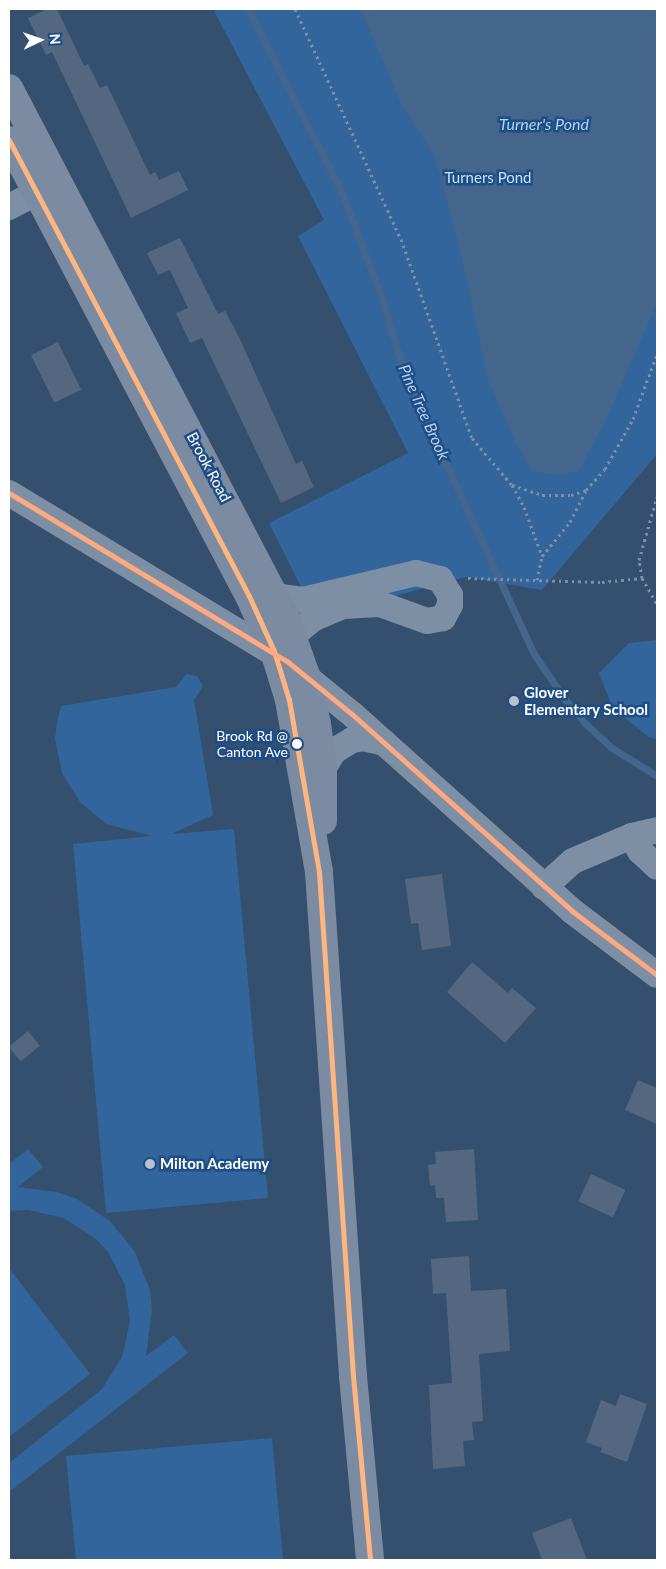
<!DOCTYPE html>
<html>
<head>
<meta charset="utf-8">
<style>
	body { margin:0 }
	#map { position:relative; width:666px; height:1569px; overflow:hidden; background:#354f6e; font-family:Lato,sans-serif }
	div>[style] { position:absolute }
	.green>* { inset:0; background:#32659b }
	.water>* { inset:0; background:#44668d }
	.stream>* { height:7px; margin:-3.5px; padding:0 3.5px; transform-origin:3.5px; border-radius:3.5px; background:#44668d }
	.building>* { inset:0; background:#536880; transform-origin:0 0 }
	.path>* { height:3px; margin-top:-1.5px; transform-origin:0; background:repeating-linear-gradient(90deg,#7c8fa4 0 2.5px,transparent 0 6.5px) }
	.minor>* { height:26px; margin:-13px; padding:0 13px; transform-origin:13px; border-radius:13px; background:#7c8fa4 }
	.major>* { height:28px; margin:-14px; padding:0 14px; transform-origin:14px; border-radius:14px; background:#7b8ba1 }
	.bus-1>* { height:5px; margin:-2.5px; padding:0 2.5px; transform-origin:2.5px; border-radius:2.5px; background:#ffb580 }
	.bus-2>* { height:5px; margin:-2.5px; padding:0 2.5px; transform-origin:2.5px; border-radius:2.5px; background:#ffa980 }
	.dots>* { width:14px; height:14px; translate:-50% -50%; box-sizing:border-box; border:2px solid #1e4e85; border-radius:50% }
	span { translate:-50% -50%; white-space:nowrap; text-align:center; line-height:1.15; -webkit-text-stroke:5px #1e4e85; paint-order:stroke }
	.bus-label { font-size:14px; color:#fff }
	.right { translate:-100% -50%; text-align:right }
	.park-label { font-size:15px; color:#cbe0f7 }
	.street-label { font-size:15px; color:#fff }
	.poi-label { font-size:15px; color:#fff; font-weight:700 }
	.left { translate:0 -50%; text-align:left }
	.water-label { font-size:16px; color:#b2d1f1; font-style:italic }
	.frame { position:absolute; inset:0; border:10px solid #fff; pointer-events:none }
	.north { position:absolute; left:15px; top:15px; width:50px; height:50px; -webkit-text-stroke:4px #1e4e85; paint-order:stroke; rotate:87deg; font-size:14px; font-weight:700; line-height:20px; text-align:center; color:#fff }
	.north::after { content:''; display:block; margin:auto; width:18px; height:22px; background:#fff; clip-path:polygon(50% 0,100% 100%,50% 72%,0 100%) }
</style>
</head>
<body>
<div id="map">
	<div class="green">
		<i style="clip-path:polygon(213px 9px,657px 9px,657px 454px,542px 590px,466px 577px,316px 617px,269px 523px,408px 453px,298px 236px,324px 220px)"></i>
		<i style="clip-path:polygon(657px 640px,657px 739px,649px 737px,613px 709px,599px 673px,629px 643px)"></i>
		<i style="clip-path:polygon(186px 674px,197px 676px,203px 686px,194px 700px,213px 815px,171px 834px,234px 829px,268px 1198px,106px 1213px,73px 844px,152px 836px,106px 824px,80px 802px,62px 773px,55px 739px,57px 722px,61px 706px,176px 687px)"></i>
		<i style="clip-path:polygon(28px 1149px,43px 1167px,18px 1187px,57px 1192px,77px 1199px,110px 1221px,135px 1252px,150px 1290px,152px 1310px,146px 1356px,174px 1335px,188px 1353px,9px 1492px,9px 1463px,102px 1389px,122px 1357px,130px 1322px,125px 1285px,108px 1252px,96px 1239px,64px 1218px,28px 1210px,9px 1211px,9px 1164px)"></i>
		<i style="clip-path:polygon(9px 1268px,90px 1374px,9px 1437px)"></i>
		<i style="clip-path:polygon(272px 1438px,283px 1560px,76px 1560px,66px 1456px)"></i>
	</div>
	<div class="water">
		<i style="clip-path:polygon(361px 9px,657px 9px,657px 303px,609px 413px,579px 471px,559px 475px,533px 472px,515px 442px,488px 380px,461px 253px,435px 157px,400px 102px)"></i>
	</div>
	<div class="stream">
		<i style="left:248px;top:9px;width:207px;rotate:62.9deg"></i>
		<i style="left:342px;top:193px;width:113px;rotate:69.3deg"></i>
		<i style="left:382px;top:299px;width:79px;rotate:73.2deg"></i>
		<i style="left:405px;top:375px;width:307px;rotate:65.2deg"></i>
		<i style="left:534px;top:654px;width:53px;rotate:55.7deg"></i>
		<i style="left:564px;top:698px;width:34px;rotate:50deg"></i>
		<i style="left:586px;top:724px;width:35px;rotate:43deg"></i>
		<i style="left:612px;top:748px;width:53px;rotate:31.9deg"></i>
	</div>
	<div class="building">
		<i style="clip-path:polygon(47px 9px,57px 9px,84px 66px,88px 64px,100px 88px,107px 85px,150px 175px,155px 172px,159px 180px,179px 171px,188px 190px,131px 218px,52px 52px,46px 55px,28px 18px)"></i>
		<i style="clip-path:polygon(180px 238px,218px 314px,225px 311px,239px 337px,296px 464px,302px 461px,314px 487px,281px 503px,202px 338px,190px 343px,176px 313px,188px 308px,170px 270px,158px 275px,147px 253px)"></i>
		<i style="left:58px;top:342px;width:53px;height:30px;rotate:64deg"></i>
		<i style="clip-path:polygon(442px 874px,451px 946px,422px 950px,418px 923px,411px 924px,405px 879px)"></i>
		<i style="clip-path:polygon(472px 962px,508px 993px,512px 988px,536px 1008px,505px 1043px,447px 992px)"></i>
		<i style="left:28px;top:1031px;width:19px;height:25px;rotate:51deg"></i>
		<i style="clip-path:polygon(638px 1080px,657px 1088px,657px 1124px,625px 1110px)"></i>
		<i style="clip-path:polygon(474px 1149px,478px 1220px,446px 1222px,444px 1198px,436px 1198px,435px 1185px,430px 1186px,428px 1165px,436px 1164px,435px 1152px)"></i>
		<i style="left:591px;top:1174px;width:38px;height:30px;rotate:25deg"></i>
		<i style="clip-path:polygon(469px 1256px,471px 1291px,506px 1289px,510px 1351px,479px 1354px,483px 1421px,472px 1422px,474px 1440px,463px 1441px,465px 1466px,433px 1469px,429px 1385px,452px 1383px,446px 1293px,433px 1294px,431px 1259px)"></i>
		<i style="clip-path:polygon(620px 1394px,647px 1404px,627px 1462px,600px 1452px,602px 1448px,586px 1442px,601px 1400px,616px 1406px)"></i>
		<i style="clip-path:polygon(571px 1518px,587px 1560px,542px 1560px,532px 1533px)"></i>
	</div>
	<div class="path">
		<i style="left:295px;top:9px;width:253px;rotate:65.3deg"></i>
		<i style="left:401px;top:239px;width:211px;rotate:70.4deg"></i>
		<i style="left:472px;top:438px;width:62px;rotate:49.6deg"></i>
		<i style="left:512px;top:485px;width:25px;rotate:61deg"></i>
		<i style="left:524px;top:507px;width:52px;rotate:69.8deg"></i>
		<i style="left:512px;top:485px;width:32px;rotate:18deg"></i>
		<i style="left:542px;top:495px;width:29px"></i>
		<i style="left:571px;top:495px;width:16px;rotate:-18deg"></i>
		<i style="left:468px;top:578px;width:134px;rotate:1.7deg"></i>
		<i style="left:602px;top:582px;width:40px;rotate:-5.7deg"></i>
		<i style="left:642px;top:578px;width:30px;rotate:60deg"></i>
		<i style="left:642px;top:578px;width:18px;rotate:-99deg"></i>
		<i style="left:639px;top:560px;width:66px;rotate:-74.1deg"></i>
		<i style="left:537px;top:580px;width:25px;rotate:-78deg"></i>
		<i style="left:542px;top:556px;width:44px;rotate:-50.5deg"></i>
		<i style="left:570px;top:522px;width:36px;rotate:-63deg"></i>
		<i style="left:586px;top:490px;width:28px;rotate:-48deg"></i>
		<i style="left:605px;top:469px;width:57px;rotate:-60.8deg"></i>
		<i style="left:633px;top:419px;width:69px;rotate:-69.7deg"></i>
	</div>
	<div class="minor">
		<i style="left:9px;top:207px;width:54px;rotate:-27.5deg"></i>
		<i style="left:9px;top:493px;width:326px;rotate:31.2deg"></i>
		<i style="left:288px;top:662px;width:84px;rotate:39.2deg"></i>
		<i style="left:353px;top:715px;width:294px;rotate:41.8deg"></i>
		<i style="left:572px;top:911px;width:106px;rotate:37deg"></i>
		<i style="left:276px;top:596px;width:27px;rotate:8deg"></i>
		<i style="left:303px;top:600px;width:116px;rotate:-13.4deg"></i>
		<i style="left:416px;top:573px;width:25px;rotate:14deg"></i>
		<i style="left:440px;top:579px;width:19px;rotate:58deg"></i>
		<i style="left:450px;top:595px;width:10px;rotate:90deg"></i>
		<i style="left:450px;top:605px;width:15px;rotate:118deg"></i>
		<i style="left:443px;top:618px;width:16px;rotate:169deg"></i>
		<i style="left:427px;top:621px;width:50px;rotate:-160.1deg"></i>
		<i style="left:380px;top:604px;width:37px;rotate:177deg"></i>
		<i style="left:343px;top:606px;width:33px;rotate:157deg"></i>
		<i style="left:313px;top:619px;width:48px;rotate:141deg"></i>
		<i style="left:323px;top:769px;width:21px;rotate:-59deg"></i>
		<i style="left:334px;top:751px;width:21px;rotate:-31deg"></i>
		<i style="left:352px;top:740px;width:11px;rotate:-10deg"></i>
		<i style="left:363px;top:738px;width:22px;rotate:13deg"></i>
		<i style="left:632px;top:836px;width:26px;rotate:-13deg"></i>
		<i style="left:544px;top:887px;width:39px;rotate:-42deg"></i>
		<i style="left:573px;top:861px;width:64px;rotate:-23deg"></i>
		<i style="left:632px;top:836px;width:17px;rotate:62deg"></i>
		<i style="left:640px;top:851px;width:23px;rotate:43deg"></i>
	</div>
	<div class="major">
		<i style="left:9px;top:88px;width:596px;rotate:62.4deg"></i>
		<i style="left:285px;top:616px;width:63px;rotate:70.4deg"></i>
		<i style="left:306px;top:675px;width:50px;rotate:77.3deg"></i>
		<i style="left:317px;top:724px;width:45px;rotate:82.4deg"></i>
		<i style="left:323px;top:769px;width:52px;rotate:90deg"></i>
		<i style="left:9px;top:140px;width:515px;rotate:62.24deg"></i>
		<i style="left:249px;top:596px;width:60px;rotate:65.6deg"></i>
		<i style="left:274px;top:651px;width:51px;rotate:73deg"></i>
		<i style="left:289px;top:700px;width:175px;rotate:80.1deg"></i>
		<i style="left:319px;top:872px;width:505px;rotate:86.14deg"></i>
		<i style="left:353px;top:1376px;width:185px;rotate:84.7deg"></i>
	</div>
	<div class="bus-1">
		<i style="left:9px;top:140px;width:515px;rotate:62.24deg"></i>
		<i style="left:249px;top:596px;width:60px;rotate:65.6deg"></i>
		<i style="left:274px;top:651px;width:51px;rotate:73deg"></i>
		<i style="left:289px;top:700px;width:175px;rotate:80.1deg"></i>
		<i style="left:319px;top:872px;width:505px;rotate:86.14deg"></i>
		<i style="left:353px;top:1376px;width:185px;rotate:84.7deg"></i>
	</div>
	<div class="bus-2">
		<i style="left:9px;top:493px;width:326px;rotate:31.2deg"></i>
		<i style="left:288px;top:662px;width:84px;rotate:39.2deg"></i>
		<i style="left:353px;top:715px;width:294px;rotate:41.8deg"></i>
		<i style="left:572px;top:911px;width:106px;rotate:37deg"></i>
	</div>
	<div class="dots">
		<i style="left:514px;top:701px;background:#b8c1cc"></i>
		<i style="left:297px;top:744px;background:#fff"></i>
		<i style="left:150px;top:1164px;background:#b8c1cc"></i>
	</div>
	<div class="bus-label">
		<span class="right" style="left:288px;top:744px">Brook Rd @<br>Canton Ave</span>
	</div>
	<div class="park-label">
		<span style="left:488px;top:178px">Turners Pond</span>
	</div>
	<div class="street-label">
		<span style="left:209px;top:467px;rotate:62deg">Brook Road</span>
	</div>
	<div class="poi-label">
		<span class="left" style="left:524px;top:701px">Glover<br>Elementary School</span>
		<span class="left" style="left:160px;top:1164px">Milton Academy</span>
	</div>
	<div class="water-label">
		<span style="left:544px;top:124px">Turner's Pond</span>
		<span style="left:424px;top:412px;rotate:66deg">Pine Tree Brook</span>
	</div>
	<div class="frame"></div>
	<div class="north">N</div>
</div>
</body>
</html>
